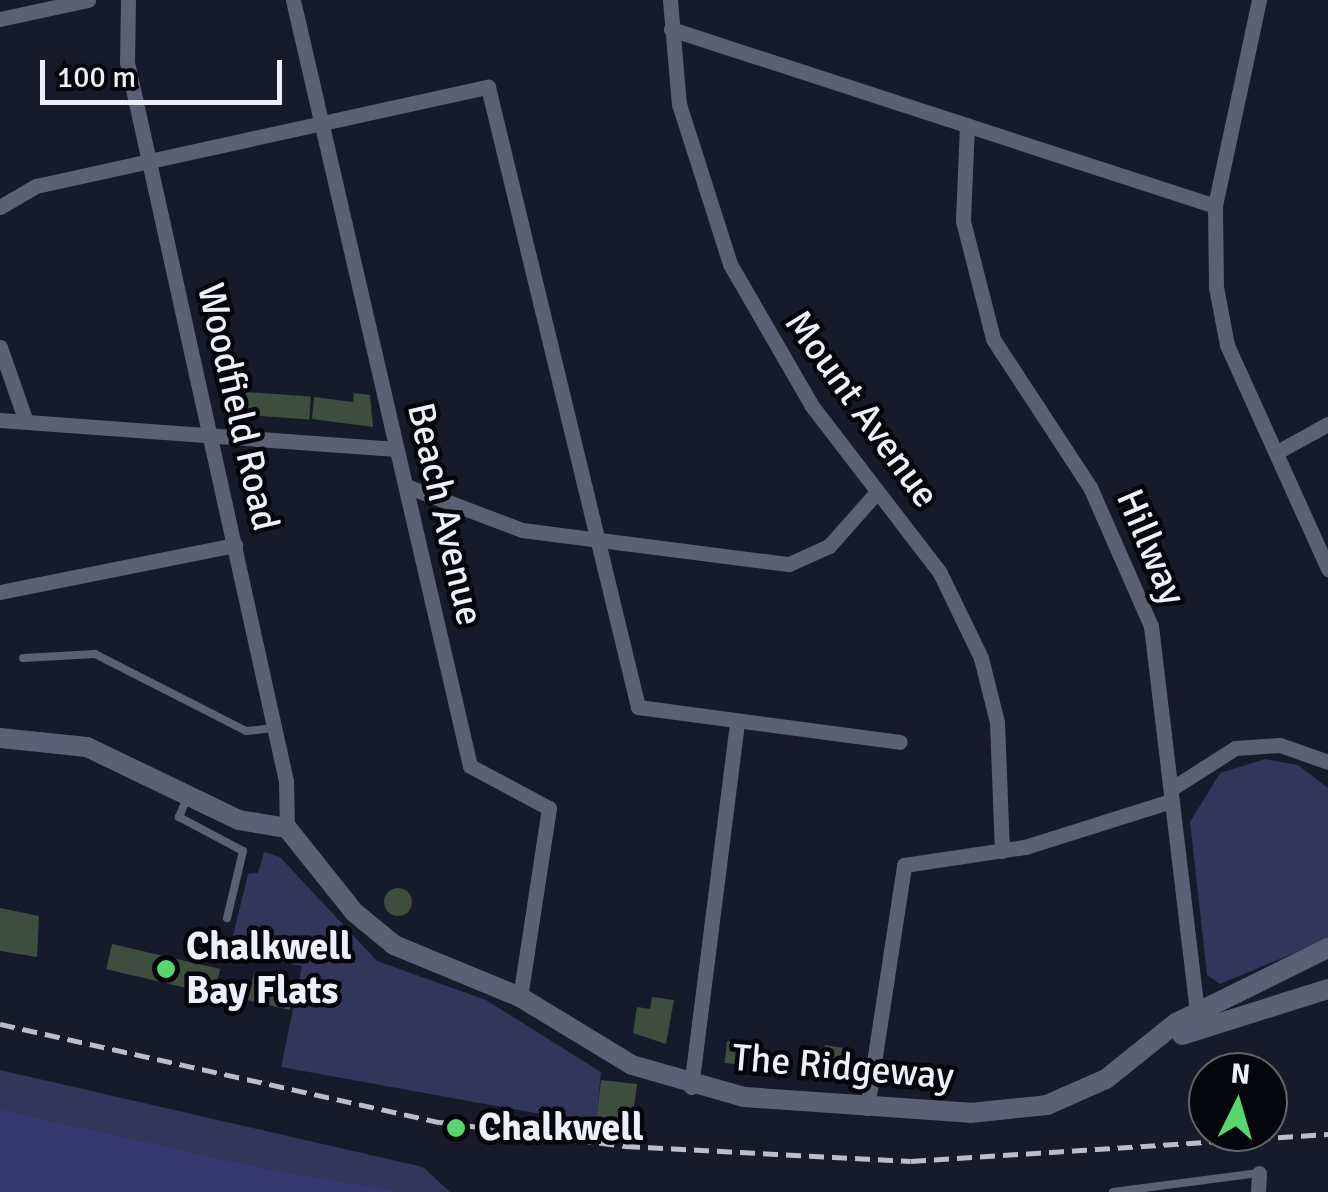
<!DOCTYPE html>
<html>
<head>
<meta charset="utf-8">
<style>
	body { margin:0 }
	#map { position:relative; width:1328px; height:1192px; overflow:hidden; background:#171a2b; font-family:Signika,sans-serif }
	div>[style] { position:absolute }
	.green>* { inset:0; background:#31365a }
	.water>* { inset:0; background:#343a6f }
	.building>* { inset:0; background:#3d4d3e; transform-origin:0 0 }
	.round { border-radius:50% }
	.service>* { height:8px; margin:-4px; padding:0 4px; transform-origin:4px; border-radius:4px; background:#5c6074 }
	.minor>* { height:15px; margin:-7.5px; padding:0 7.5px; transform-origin:7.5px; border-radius:7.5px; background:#5c6074 }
	.tertiary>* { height:20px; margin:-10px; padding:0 10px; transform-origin:10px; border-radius:10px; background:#5c6074 }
	.rail>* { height:5px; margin-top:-2.5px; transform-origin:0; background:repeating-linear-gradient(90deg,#bbbeca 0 15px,transparent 0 23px) }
	.dots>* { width:28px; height:28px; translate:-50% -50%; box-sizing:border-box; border:5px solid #05060c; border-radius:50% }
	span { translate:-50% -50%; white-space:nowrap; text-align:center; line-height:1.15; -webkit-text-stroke:9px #05060c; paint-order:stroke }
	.street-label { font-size:38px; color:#edf0fb }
	.poi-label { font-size:38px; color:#edf0fb; font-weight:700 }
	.left { translate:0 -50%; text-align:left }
	.north { position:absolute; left:1188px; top:1052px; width:100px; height:100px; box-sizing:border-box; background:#05060c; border:2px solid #62646c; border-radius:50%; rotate:5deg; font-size:28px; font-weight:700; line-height:40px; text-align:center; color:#edf0fb }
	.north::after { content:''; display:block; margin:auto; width:35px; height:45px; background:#59d56f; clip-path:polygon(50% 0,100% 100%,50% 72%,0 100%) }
	.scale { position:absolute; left:40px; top:60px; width:242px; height:45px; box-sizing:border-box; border:5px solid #edf0fb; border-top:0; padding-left:12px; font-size:30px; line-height:35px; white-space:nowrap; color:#edf0fb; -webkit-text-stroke:8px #05060c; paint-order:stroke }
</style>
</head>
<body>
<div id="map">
	<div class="green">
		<i style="clip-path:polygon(1265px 759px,1298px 765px,1328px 788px,1328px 939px,1220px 984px,1207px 975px,1190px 822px,1220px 773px)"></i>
		<i style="clip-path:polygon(264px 852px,280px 857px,377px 961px,486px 1000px,601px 1072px,596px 1124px,281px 1067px,302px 966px,229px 952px,248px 874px,258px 873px)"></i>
		<i style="clip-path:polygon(0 1070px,423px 1167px,450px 1192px,0 1192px)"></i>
	</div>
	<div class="water">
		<i style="clip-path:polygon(0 1110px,269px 1170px,401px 1192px,0 1192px)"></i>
	</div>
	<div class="building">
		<i style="clip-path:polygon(241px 362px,243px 394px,225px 398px,218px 367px)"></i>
		<i style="left:246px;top:392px;width:65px;height:23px;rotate:4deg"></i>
		<i style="clip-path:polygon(354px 393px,370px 395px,373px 427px,312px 419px,314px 397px,353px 402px)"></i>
		<i class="round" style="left:384px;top:888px;width:28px;height:28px"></i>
		<i style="clip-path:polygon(0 908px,39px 916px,37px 957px,0 951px)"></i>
		<i style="left:112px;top:944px;width:111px;height:26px;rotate:13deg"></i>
		<i style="left:254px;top:973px;width:43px;height:28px;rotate:13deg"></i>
		<i style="clip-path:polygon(652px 997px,674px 1000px,666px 1044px,633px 1033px,637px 1007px,650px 1009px)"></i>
		<i style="left:727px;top:1041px;width:20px;height:22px;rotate:6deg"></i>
		<i style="left:825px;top:1045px;width:18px;height:27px;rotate:9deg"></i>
		<i style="clip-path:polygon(601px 1080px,637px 1084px,632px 1123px,595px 1130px)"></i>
	</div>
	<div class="service">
		<i style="left:23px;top:658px;width:72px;rotate:-3.2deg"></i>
		<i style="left:95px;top:654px;width:169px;rotate:27deg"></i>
		<i style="left:246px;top:731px;width:28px;rotate:-6deg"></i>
		<i style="left:187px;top:798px;width:21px;rotate:113deg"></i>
		<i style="left:179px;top:817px;width:72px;rotate:28deg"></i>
		<i style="left:243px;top:851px;width:69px;rotate:103.4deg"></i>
		<i style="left:1113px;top:1192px;width:147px;rotate:-7.4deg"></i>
	</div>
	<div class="minor">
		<i style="left:128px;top:0;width:62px;rotate:90.9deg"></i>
		<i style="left:127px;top:62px;width:736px;rotate:77.53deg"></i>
		<i style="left:286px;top:781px;width:47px;rotate:88.8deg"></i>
		<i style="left:293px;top:0;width:786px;rotate:76.99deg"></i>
		<i style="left:470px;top:766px;width:89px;rotate:28deg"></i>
		<i style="left:549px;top:808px;width:191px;rotate:98.7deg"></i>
		<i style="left:670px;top:0;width:104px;rotate:85.1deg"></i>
		<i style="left:679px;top:104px;width:168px;rotate:72.3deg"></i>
		<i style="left:730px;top:264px;width:164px;rotate:60deg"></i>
		<i style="left:812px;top:406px;width:210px;rotate:52.5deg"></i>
		<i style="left:940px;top:573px;width:94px;rotate:64.2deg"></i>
		<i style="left:981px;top:658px;width:66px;rotate:76deg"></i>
		<i style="left:997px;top:722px;width:129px;rotate:87.8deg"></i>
		<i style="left:1259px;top:0;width:211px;rotate:102.1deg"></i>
		<i style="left:1215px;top:206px;width:81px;rotate:89.3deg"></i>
		<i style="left:1216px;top:287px;width:59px;rotate:79.3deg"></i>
		<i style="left:1227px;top:345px;width:246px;rotate:65.7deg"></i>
		<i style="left:0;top:19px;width:90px;rotate:-12.2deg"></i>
		<i style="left:671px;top:29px;width:572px;rotate:18.02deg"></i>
		<i style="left:967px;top:125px;width:96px;rotate:92.4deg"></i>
		<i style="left:963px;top:221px;width:122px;rotate:75.7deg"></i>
		<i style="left:993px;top:339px;width:177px;rotate:56.8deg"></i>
		<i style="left:1090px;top:487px;width:152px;rotate:66.3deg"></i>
		<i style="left:1151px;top:626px;width:397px;rotate:83.2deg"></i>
		<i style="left:0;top:207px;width:42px;rotate:-30.3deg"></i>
		<i style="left:36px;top:186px;width:463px;rotate:-12.4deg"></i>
		<i style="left:488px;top:87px;width:638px;rotate:76.4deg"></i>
		<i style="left:638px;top:707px;width:264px;rotate:7.6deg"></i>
		<i style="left:0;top:347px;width:73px;rotate:70.8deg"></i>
		<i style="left:0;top:420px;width:397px;rotate:4.2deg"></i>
		<i style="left:1279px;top:451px;width:56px;rotate:-28.9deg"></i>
		<i style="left:406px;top:486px;width:124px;rotate:20.8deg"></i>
		<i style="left:522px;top:530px;width:269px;rotate:7.3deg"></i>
		<i style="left:789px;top:564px;width:44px;rotate:-24.2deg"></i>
		<i style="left:829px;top:546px;width:72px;rotate:-48.4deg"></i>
		<i style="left:0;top:592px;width:240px;rotate:-11.3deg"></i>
		<i style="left:1171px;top:789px;width:76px;rotate:-32.6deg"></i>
		<i style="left:1235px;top:748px;width:45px;rotate:-3.8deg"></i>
		<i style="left:1280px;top:745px;width:51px;rotate:19.5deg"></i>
		<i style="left:691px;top:1087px;width:368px;rotate:-82.8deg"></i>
		<i style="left:867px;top:1108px;width:246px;rotate:-81.3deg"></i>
		<i style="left:904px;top:865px;width:122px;rotate:-8.5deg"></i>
		<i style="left:1025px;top:847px;width:153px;rotate:-17.5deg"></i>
		<i style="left:1258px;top:1192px;width:19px;rotate:-87deg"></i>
	</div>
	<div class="tertiary">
		<i style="left:0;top:738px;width:87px;rotate:5.9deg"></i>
		<i style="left:87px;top:747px;width:169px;rotate:25.7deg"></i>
		<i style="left:239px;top:820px;width:49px;rotate:9.5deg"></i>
		<i style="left:287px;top:828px;width:107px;rotate:51.4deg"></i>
		<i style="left:354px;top:912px;width:52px;rotate:39.5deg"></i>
		<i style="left:394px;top:945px;width:136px;rotate:22.4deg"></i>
		<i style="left:520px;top:997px;width:131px;rotate:31.3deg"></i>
		<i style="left:632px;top:1065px;width:116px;rotate:15.9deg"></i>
		<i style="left:744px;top:1097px;width:227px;rotate:4deg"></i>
		<i style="left:970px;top:1113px;width:77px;rotate:-5.9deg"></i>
		<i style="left:1047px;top:1105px;width:64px;rotate:-23.8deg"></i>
		<i style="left:1106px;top:1079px;width:90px;rotate:-38.7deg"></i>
		<i style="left:1176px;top:1023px;width:169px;rotate:-26.3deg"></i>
		<i style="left:1182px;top:1035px;width:153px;rotate:-17.5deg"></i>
	</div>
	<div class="rail">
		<i style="left:0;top:1024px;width:451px;rotate:12.6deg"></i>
		<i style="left:440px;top:1122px;width:187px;rotate:7.4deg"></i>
		<i style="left:625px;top:1146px;width:286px;rotate:3deg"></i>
		<i style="left:911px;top:1161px;width:418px;rotate:-3.7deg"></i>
	</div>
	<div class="dots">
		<i style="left:166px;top:969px;background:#59d56f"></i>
		<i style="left:456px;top:1128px;background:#59d56f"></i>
	</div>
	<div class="street-label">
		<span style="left:238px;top:407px;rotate:77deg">Woodfield Road</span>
		<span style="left:862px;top:409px;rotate:54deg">Mount Avenue</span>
		<span style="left:445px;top:514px;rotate:77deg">Beach Avenue</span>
		<span style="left:1151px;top:547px;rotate:67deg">Hillway</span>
		<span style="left:843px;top:1067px;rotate:5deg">The Ridgeway</span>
	</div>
	<div class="poi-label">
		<span class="left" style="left:186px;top:969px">Chalkwell<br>Bay Flats</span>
		<span class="left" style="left:478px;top:1128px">Chalkwell</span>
	</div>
	<div class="north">N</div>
	<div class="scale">100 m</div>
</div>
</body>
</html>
